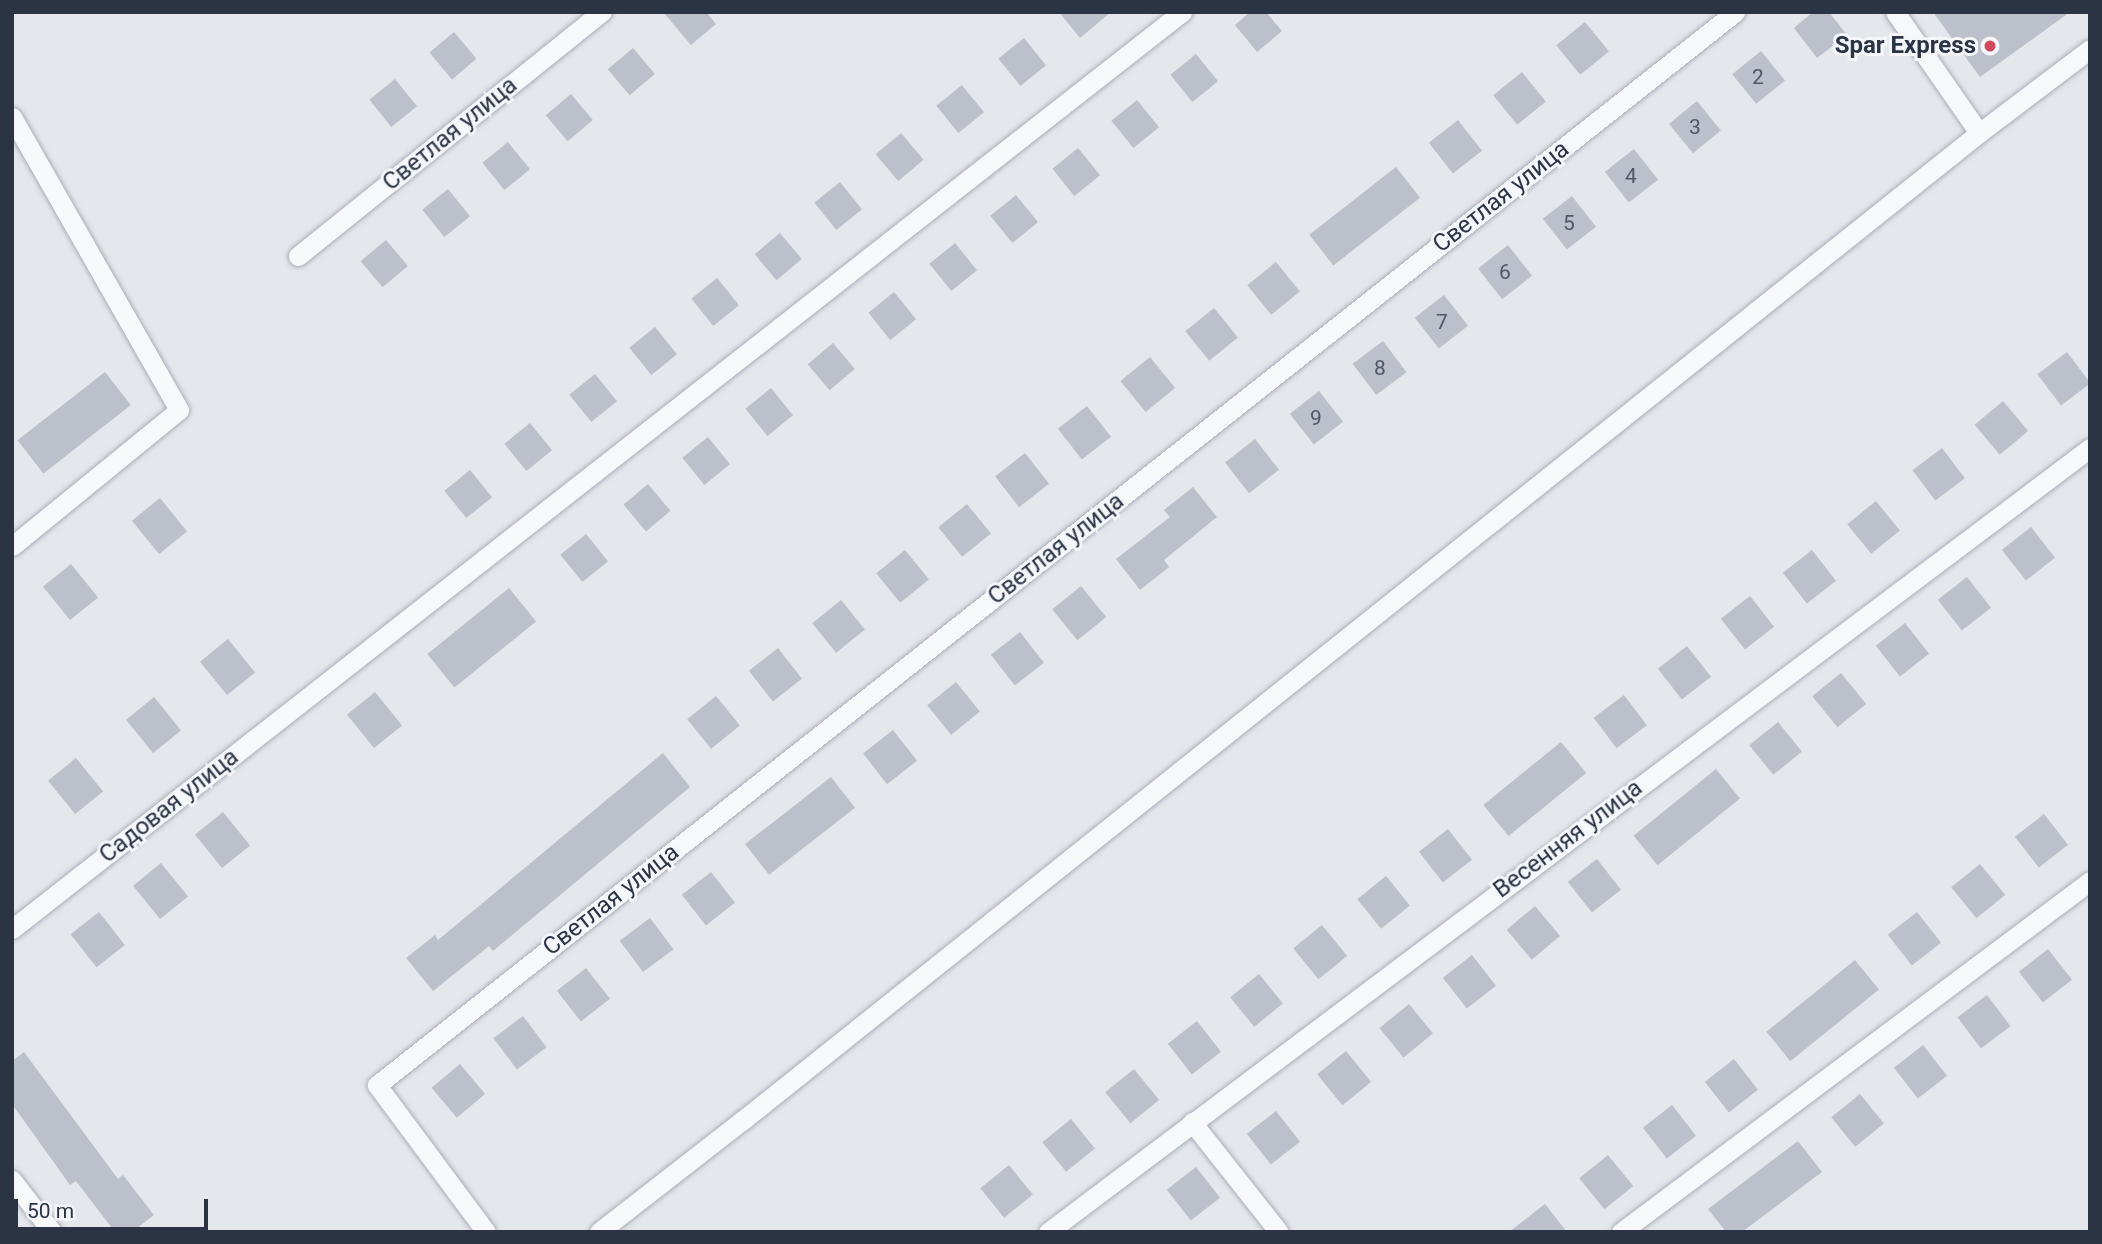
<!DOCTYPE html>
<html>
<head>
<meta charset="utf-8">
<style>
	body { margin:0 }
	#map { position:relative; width:2102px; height:1244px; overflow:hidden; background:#e4e7ec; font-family:Roboto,sans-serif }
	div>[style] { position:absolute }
	.building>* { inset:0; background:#bbc0ca; transform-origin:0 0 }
	.roads { filter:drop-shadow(0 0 2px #a9aeb7) drop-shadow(0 0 2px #a9aeb7) }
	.minor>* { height:19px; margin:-9.5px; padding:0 9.5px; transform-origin:9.5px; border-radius:9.5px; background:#f7f8fa }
	.dots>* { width:19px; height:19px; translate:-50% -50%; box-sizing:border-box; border:4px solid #f4f6f9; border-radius:50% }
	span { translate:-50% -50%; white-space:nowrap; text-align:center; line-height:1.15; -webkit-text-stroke:6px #f4f6f9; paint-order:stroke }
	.number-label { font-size:21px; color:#4f5766 }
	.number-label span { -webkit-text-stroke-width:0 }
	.poi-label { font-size:24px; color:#2b3445; font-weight:700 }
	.right { translate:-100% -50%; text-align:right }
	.street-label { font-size:24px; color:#2b3445 }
	.frame { position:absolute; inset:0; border:14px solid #2b3445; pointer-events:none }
	.scale { position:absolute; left:14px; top:1199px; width:194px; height:32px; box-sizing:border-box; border:4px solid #2b3445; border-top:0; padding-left:9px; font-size:21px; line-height:24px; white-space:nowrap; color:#2b3445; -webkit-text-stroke:5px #f4f6f9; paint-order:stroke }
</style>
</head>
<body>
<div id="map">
	<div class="building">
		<i style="clip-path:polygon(663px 12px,706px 12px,716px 24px,691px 45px)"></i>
		<i style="clip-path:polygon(1059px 12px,1111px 12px,1080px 38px)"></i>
		<i style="clip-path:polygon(1250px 12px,1266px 12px,1282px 31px,1257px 52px,1235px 25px)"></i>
		<i style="clip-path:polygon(1813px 12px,1829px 12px,1847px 35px,1817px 58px,1794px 28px)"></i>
		<i style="clip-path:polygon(1933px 12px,2070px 12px,1980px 77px)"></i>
		<i style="left:1585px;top:22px;width:38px;height:37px;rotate:51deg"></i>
		<i style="left:454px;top:32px;width:35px;height:32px;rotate:50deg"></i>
		<i style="left:1024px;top:38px;width:35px;height:33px;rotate:51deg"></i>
		<i style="left:633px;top:48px;width:34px;height:33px;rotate:50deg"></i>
		<i style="left:1761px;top:51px;width:38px;height:37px;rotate:51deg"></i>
		<i style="left:1196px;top:54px;width:35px;height:33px;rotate:51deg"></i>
		<i style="left:1522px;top:72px;width:38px;height:37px;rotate:51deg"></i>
		<i style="left:395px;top:79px;width:35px;height:33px;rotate:51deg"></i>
		<i style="left:962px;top:85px;width:35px;height:33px;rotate:51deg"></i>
		<i style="left:571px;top:94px;width:34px;height:33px;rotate:50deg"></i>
		<i style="left:1137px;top:100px;width:35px;height:33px;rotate:51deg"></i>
		<i style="left:1697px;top:101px;width:38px;height:36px;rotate:51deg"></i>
		<i style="left:1458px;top:120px;width:39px;height:37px;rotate:52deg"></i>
		<i style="left:901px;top:133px;width:35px;height:33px;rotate:50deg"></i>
		<i style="left:508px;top:142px;width:35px;height:33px;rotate:51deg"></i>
		<i style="left:1078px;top:148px;width:35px;height:33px;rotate:51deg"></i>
		<i style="left:1634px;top:149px;width:39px;height:37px;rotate:52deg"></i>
		<i style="left:1396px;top:167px;width:39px;height:110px;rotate:52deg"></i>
		<i style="left:840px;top:182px;width:35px;height:33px;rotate:51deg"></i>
		<i style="left:448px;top:189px;width:35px;height:33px;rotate:51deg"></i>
		<i style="left:1016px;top:195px;width:35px;height:33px;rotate:51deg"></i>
		<i style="left:1572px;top:196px;width:39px;height:37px;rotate:52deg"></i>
		<i style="left:780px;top:233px;width:34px;height:33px;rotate:50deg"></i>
		<i style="left:386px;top:240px;width:34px;height:33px;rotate:50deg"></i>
		<i style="left:955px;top:243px;width:35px;height:33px;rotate:51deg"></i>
		<i style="left:1508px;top:245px;width:39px;height:38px;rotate:52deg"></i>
		<i style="left:1276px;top:262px;width:38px;height:37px;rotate:51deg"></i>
		<i style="left:717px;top:278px;width:35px;height:33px;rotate:51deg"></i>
		<i style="left:894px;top:292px;width:35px;height:33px;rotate:51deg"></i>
		<i style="left:1444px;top:295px;width:39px;height:37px;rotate:52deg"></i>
		<i style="left:1214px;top:308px;width:38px;height:37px;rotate:51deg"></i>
		<i style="left:655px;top:327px;width:35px;height:33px;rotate:51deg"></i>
		<i style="left:1383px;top:341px;width:39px;height:38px;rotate:53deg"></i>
		<i style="left:833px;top:343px;width:34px;height:33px;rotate:50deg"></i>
		<i style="left:2067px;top:352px;width:39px;height:37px;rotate:53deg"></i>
		<i style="left:1150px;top:357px;width:40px;height:38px;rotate:51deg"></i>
		<i style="left:105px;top:372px;width:42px;height:111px;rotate:52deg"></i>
		<i style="left:595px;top:374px;width:35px;height:33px;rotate:51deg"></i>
		<i style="left:771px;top:388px;width:35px;height:33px;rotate:51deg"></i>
		<i style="left:1319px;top:391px;width:39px;height:37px;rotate:52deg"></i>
		<i style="left:2003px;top:401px;width:39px;height:37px;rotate:50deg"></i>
		<i style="left:1087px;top:406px;width:39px;height:37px;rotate:52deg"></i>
		<i style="left:530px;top:423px;width:35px;height:33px;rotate:51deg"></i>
		<i style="left:708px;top:437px;width:35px;height:33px;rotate:51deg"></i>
		<i style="left:1255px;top:439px;width:39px;height:38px;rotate:52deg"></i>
		<i style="left:1942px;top:448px;width:38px;height:37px;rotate:53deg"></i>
		<i style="left:1025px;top:453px;width:39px;height:38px;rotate:52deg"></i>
		<i style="left:470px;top:470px;width:35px;height:33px;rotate:51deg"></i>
		<i style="left:648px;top:484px;width:35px;height:32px;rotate:50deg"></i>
		<i style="clip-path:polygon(1193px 487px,1217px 517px,1164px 560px,1169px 567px,1140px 590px,1116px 559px,1170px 517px,1164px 510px)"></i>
		<i style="left:160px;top:498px;width:43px;height:36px;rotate:51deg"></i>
		<i style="left:1876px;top:501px;width:38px;height:37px;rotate:51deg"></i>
		<i style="left:967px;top:504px;width:38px;height:37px;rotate:51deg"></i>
		<i style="left:2031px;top:527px;width:39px;height:37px;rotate:52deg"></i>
		<i style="left:586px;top:534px;width:35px;height:33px;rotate:51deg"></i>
		<i style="left:905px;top:550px;width:38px;height:37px;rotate:51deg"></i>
		<i style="left:1812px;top:550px;width:39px;height:37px;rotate:52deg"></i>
		<i style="left:71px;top:564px;width:43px;height:36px;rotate:51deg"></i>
		<i style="left:1967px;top:577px;width:39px;height:37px;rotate:52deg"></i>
		<i style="left:1081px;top:586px;width:40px;height:37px;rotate:51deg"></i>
		<i style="left:509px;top:588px;width:43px;height:105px;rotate:51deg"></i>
		<i style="left:1750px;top:596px;width:39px;height:37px;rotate:52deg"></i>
		<i style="left:841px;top:600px;width:38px;height:37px;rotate:51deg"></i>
		<i style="left:1905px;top:623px;width:39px;height:37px;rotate:52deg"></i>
		<i style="left:1020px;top:632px;width:39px;height:37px;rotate:52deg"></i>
		<i style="left:228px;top:639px;width:43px;height:36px;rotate:51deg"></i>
		<i style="left:1687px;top:646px;width:39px;height:37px;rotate:52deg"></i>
		<i style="left:778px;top:648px;width:39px;height:37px;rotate:52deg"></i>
		<i style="left:1841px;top:673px;width:40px;height:37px;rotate:51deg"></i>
		<i style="left:956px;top:682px;width:38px;height:37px;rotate:51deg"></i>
		<i style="left:375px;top:692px;width:43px;height:36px;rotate:51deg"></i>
		<i style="left:1624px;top:695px;width:38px;height:38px;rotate:53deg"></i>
		<i style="left:716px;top:696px;width:38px;height:37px;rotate:51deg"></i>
		<i style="left:154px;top:697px;width:43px;height:36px;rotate:51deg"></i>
		<i style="left:1778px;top:722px;width:38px;height:37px;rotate:51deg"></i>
		<i style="left:893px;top:730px;width:39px;height:38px;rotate:52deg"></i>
		<i style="left:1561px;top:742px;width:40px;height:100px;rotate:51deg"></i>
		<i style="clip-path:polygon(663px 753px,690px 787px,493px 951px,489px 946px,433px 991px,406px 958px,435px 935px,438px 940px)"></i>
		<i style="left:76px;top:758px;width:43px;height:36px;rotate:51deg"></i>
		<i style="left:1716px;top:769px;width:38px;height:106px;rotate:51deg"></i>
		<i style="left:831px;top:777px;width:39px;height:109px;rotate:52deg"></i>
		<i style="left:223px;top:812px;width:43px;height:36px;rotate:51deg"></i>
		<i style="left:2044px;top:814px;width:39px;height:37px;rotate:52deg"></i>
		<i style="left:1448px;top:829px;width:39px;height:37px;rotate:52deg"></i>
		<i style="left:1597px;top:859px;width:39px;height:37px;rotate:52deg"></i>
		<i style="left:161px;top:863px;width:43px;height:36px;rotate:51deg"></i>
		<i style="left:1980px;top:864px;width:40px;height:37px;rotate:51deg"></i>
		<i style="left:711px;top:872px;width:39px;height:37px;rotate:52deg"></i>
		<i style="left:1386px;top:876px;width:38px;height:37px;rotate:51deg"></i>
		<i style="left:1535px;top:906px;width:39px;height:37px;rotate:50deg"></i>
		<i style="left:99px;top:912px;width:42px;height:36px;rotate:52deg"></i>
		<i style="left:1917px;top:912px;width:39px;height:37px;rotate:52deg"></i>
		<i style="left:650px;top:918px;width:39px;height:38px;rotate:53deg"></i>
		<i style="left:1322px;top:925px;width:40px;height:37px;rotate:51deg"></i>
		<i style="left:2048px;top:949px;width:39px;height:37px;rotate:52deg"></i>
		<i style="left:1472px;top:955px;width:39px;height:37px;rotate:52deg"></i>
		<i style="left:1855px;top:960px;width:38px;height:114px;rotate:51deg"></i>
		<i style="left:586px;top:968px;width:39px;height:37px;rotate:52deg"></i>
		<i style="left:1259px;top:974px;width:38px;height:37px;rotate:51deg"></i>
		<i style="left:1987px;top:995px;width:39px;height:37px;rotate:53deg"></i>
		<i style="left:1409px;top:1004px;width:38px;height:38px;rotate:51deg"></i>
		<i style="left:523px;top:1016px;width:39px;height:37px;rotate:53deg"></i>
		<i style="left:1197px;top:1021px;width:39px;height:37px;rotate:52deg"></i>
		<i style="left:1923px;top:1045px;width:39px;height:37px;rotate:52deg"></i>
		<i style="left:1346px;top:1051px;width:40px;height:37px;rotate:51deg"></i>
		<i style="clip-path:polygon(24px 1052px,118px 1179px,123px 1175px,154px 1215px,132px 1232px,115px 1232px,76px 1181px,70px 1185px,12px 1104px,12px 1061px)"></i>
		<i style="left:1734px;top:1059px;width:39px;height:37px;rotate:52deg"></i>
		<i style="left:460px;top:1064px;width:39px;height:37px;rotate:50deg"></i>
		<i style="left:1134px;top:1069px;width:40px;height:37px;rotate:51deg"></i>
		<i style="left:1860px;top:1094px;width:38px;height:37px;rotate:51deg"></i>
		<i style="left:1672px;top:1105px;width:39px;height:37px;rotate:52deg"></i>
		<i style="left:1276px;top:1111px;width:39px;height:37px;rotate:52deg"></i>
		<i style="left:1071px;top:1119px;width:38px;height:37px;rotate:51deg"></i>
		<i style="clip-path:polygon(1798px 1141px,1822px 1172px,1742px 1232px,1726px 1232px,1708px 1209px)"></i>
		<i style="left:1608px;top:1155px;width:40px;height:37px;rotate:51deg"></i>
		<i style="left:1009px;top:1165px;width:38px;height:37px;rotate:51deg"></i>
		<i style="left:1196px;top:1167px;width:39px;height:37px;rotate:52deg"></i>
		<i style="clip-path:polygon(1545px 1204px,1567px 1232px,1509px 1232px)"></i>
	</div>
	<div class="roads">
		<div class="minor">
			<i style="left:1895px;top:12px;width:147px;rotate:55.2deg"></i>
			<i style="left:12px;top:117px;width:337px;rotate:60.3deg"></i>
			<i style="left:179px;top:410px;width:215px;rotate:140.8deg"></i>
			<i style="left:298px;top:256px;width:390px;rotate:-38.8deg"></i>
			<i style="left:12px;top:929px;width:1487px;rotate:-38.09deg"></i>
			<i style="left:1192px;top:1122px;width:140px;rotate:51.7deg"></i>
			<i style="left:12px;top:1180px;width:66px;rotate:52.4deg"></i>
			<i style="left:486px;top:1232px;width:183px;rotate:-126.6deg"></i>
			<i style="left:377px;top:1085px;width:1731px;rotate:-38.31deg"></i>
			<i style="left:599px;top:1232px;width:182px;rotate:-37.9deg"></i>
			<i style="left:743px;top:1120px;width:1582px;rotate:-38.61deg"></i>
			<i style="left:1979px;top:133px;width:139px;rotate:-37.1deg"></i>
			<i style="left:1048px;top:1232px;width:1304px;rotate:-36.96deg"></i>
			<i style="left:1621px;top:1232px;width:586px;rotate:-36.81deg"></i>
		</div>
	</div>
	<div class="dots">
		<i style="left:1990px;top:46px;background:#d1495b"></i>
	</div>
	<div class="number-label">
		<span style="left:1758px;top:77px">2</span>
		<span style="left:1695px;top:127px">3</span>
		<span style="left:1631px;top:176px">4</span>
		<span style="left:1569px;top:223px">5</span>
		<span style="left:1505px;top:272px">6</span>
		<span style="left:1442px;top:322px">7</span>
		<span style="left:1380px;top:368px">8</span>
		<span style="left:1316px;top:418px">9</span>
	</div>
	<div class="poi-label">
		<span class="right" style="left:1976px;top:46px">Spar Express</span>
	</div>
	<div class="street-label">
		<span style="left:450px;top:134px;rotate:-39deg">Светлая улица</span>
		<span style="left:1501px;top:197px;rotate:-38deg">Светлая улица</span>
		<span style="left:1056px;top:549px;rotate:-38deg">Светлая улица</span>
		<span style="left:169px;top:806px;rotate:-38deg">Садовая улица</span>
		<span style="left:1568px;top:839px;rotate:-37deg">Весенняя улица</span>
		<span style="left:611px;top:900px;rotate:-38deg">Светлая улица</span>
	</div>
	<div class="frame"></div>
	<div class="scale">50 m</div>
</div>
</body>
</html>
